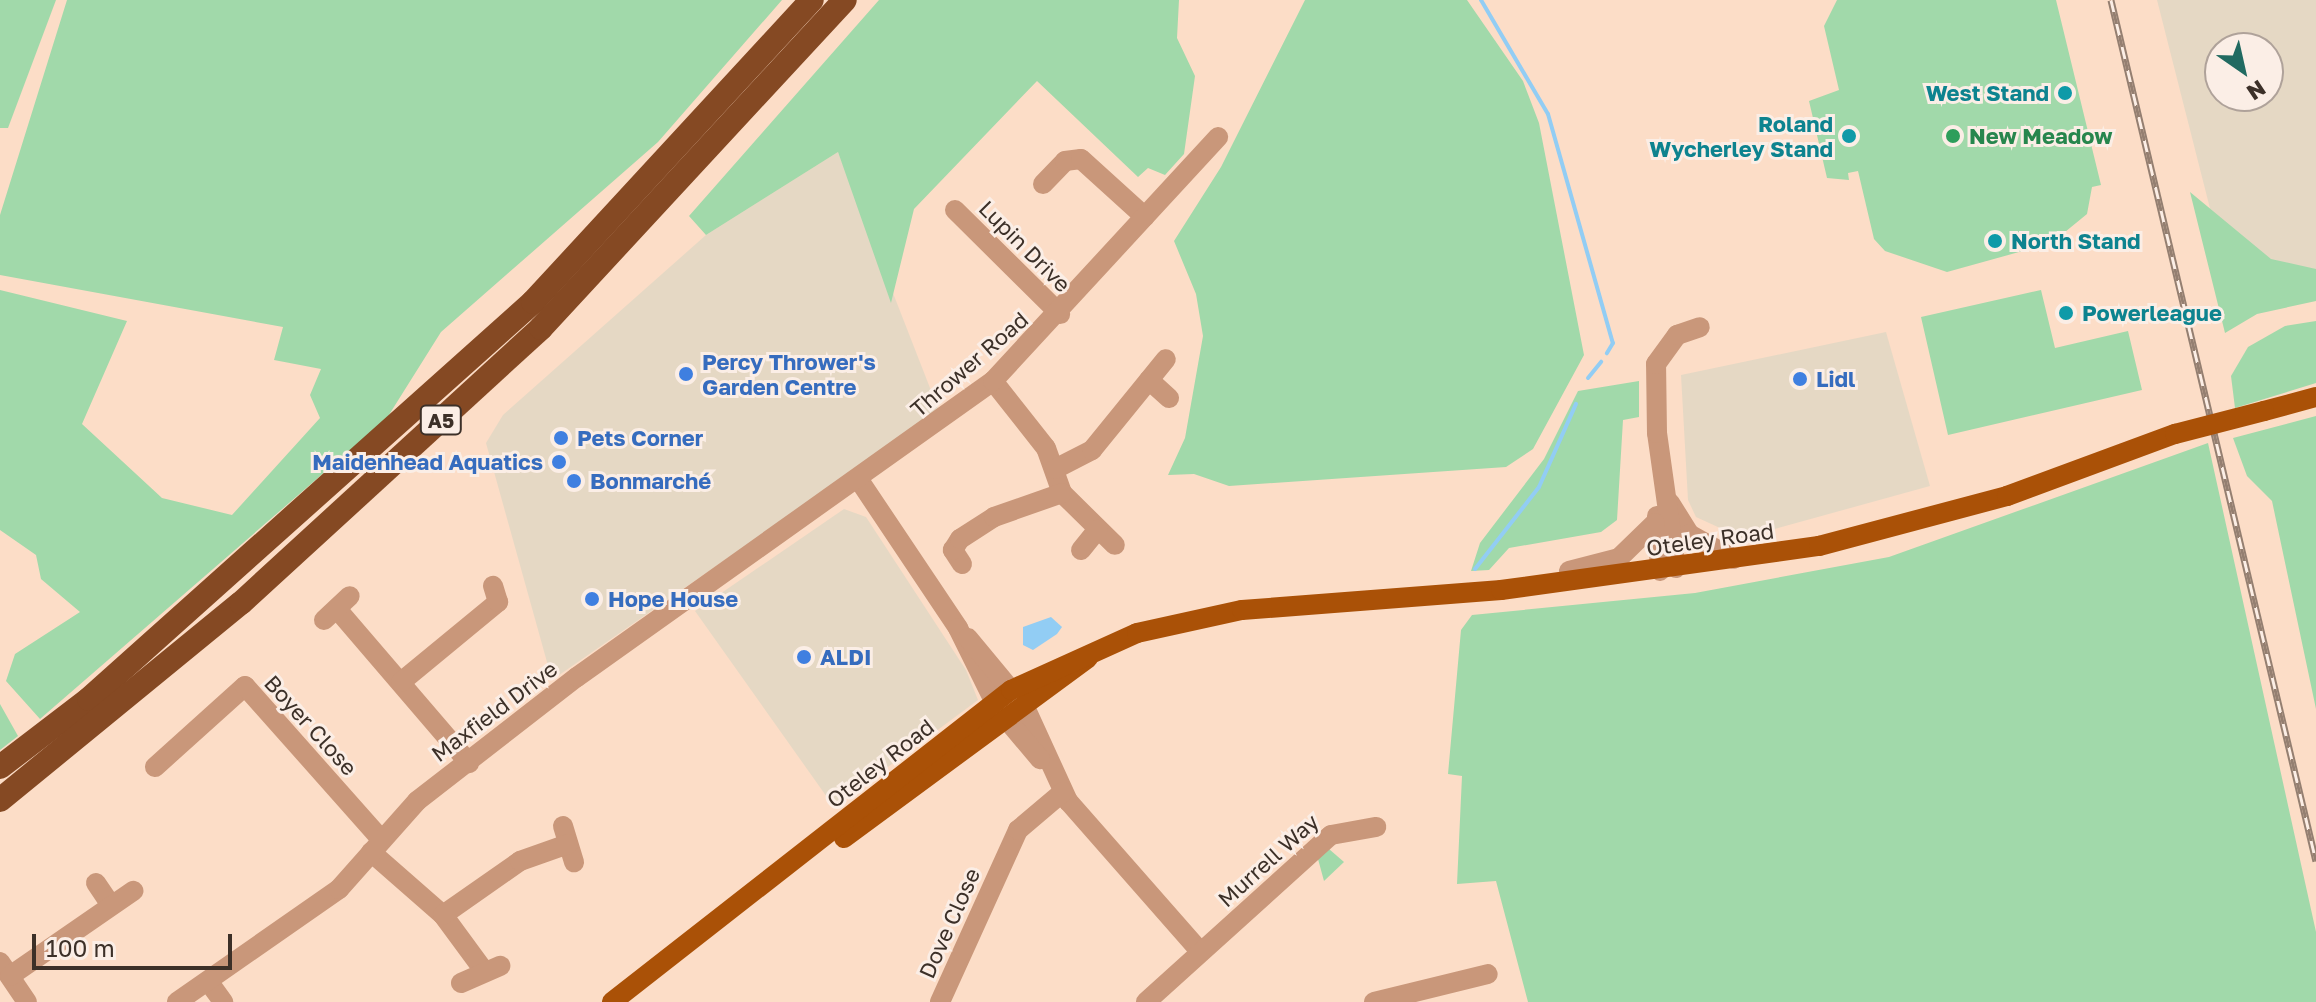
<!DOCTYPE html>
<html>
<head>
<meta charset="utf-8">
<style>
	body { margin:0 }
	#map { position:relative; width:2316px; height:1002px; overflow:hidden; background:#fcddc7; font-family:"Golos Text",sans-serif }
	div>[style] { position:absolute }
	.commercial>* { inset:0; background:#e5d8c4 }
	.green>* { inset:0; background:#a1d9aa }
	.water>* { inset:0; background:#92cdf4 }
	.stream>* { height:4px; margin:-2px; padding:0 2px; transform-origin:2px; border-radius:2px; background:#92cdf4 }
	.minor>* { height:20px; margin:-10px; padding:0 10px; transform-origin:10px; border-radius:10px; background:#c9977a }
	.major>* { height:20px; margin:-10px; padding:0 10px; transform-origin:10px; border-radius:10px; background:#aa5107 }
	.highway>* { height:24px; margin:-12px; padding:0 12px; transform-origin:12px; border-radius:12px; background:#854923 }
	.rail>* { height:7px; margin-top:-3.5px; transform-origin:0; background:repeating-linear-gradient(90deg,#fbeee6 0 12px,#947f71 0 24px); box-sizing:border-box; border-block:2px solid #947f71 }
	.major-bridge>* { height:20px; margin:-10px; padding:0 10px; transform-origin:10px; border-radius:10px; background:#aa5107 }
	.dots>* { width:22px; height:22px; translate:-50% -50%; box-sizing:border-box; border:4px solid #fbeee6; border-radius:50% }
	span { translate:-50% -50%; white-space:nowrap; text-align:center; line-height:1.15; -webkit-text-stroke:6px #fbeee6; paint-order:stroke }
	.shield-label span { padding:2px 6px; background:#fbeee6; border:2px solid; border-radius:6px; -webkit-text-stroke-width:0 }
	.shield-label { font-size:20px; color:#3c3028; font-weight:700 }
	.culture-label { font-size:22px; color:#0d838f; font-weight:700 }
	.right { translate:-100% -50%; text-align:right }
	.left { translate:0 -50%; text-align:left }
	.leisure-label { font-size:22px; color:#27864d; font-weight:700 }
	.street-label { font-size:22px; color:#3c3028 }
	.shop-label { font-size:22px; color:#366cbe; font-weight:700 }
	.north { position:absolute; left:2204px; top:32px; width:80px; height:80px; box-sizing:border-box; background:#fbeee6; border:2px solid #afa29a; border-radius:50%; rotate:146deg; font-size:22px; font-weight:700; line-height:32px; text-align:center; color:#3c3028 }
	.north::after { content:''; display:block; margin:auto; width:28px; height:36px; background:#216a61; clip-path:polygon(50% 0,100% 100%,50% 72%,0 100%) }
	.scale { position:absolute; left:32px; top:934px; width:200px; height:36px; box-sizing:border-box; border:4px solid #3c3028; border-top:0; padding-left:10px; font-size:24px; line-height:28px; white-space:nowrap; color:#3c3028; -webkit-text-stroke:6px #fbeee6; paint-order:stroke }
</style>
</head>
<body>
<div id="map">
	<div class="commercial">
		<i style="clip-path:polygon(evenodd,2157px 0,2316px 0,2316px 292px,2232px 295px,2157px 0,2220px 48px,2268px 48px,2268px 96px,2220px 96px,2220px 48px)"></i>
		<i style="clip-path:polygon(838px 152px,939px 411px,552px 680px,486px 443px,503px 415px,706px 235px)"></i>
		<i style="clip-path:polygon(1886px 332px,1930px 486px,1742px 538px,1696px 517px,1688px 500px,1681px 375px)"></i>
		<i style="clip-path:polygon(844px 509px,866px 517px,966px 670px,978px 700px,834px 807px,695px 611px)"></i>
	</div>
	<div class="green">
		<i style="clip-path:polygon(0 0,56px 0,8px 128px,0 128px)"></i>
		<i style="clip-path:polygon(67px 0,782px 0,658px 142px,441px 332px,387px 418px,40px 719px,6px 681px,15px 654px,80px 612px,41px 579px,36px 555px,0 530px,0 290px,127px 321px,82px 424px,162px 498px,232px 515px,320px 418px,310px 395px,321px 369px,274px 360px,283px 327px,0 275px,0 215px)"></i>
		<i style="clip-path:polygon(879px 0,1179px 0,1177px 38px,1195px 76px,1184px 154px,1165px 175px,1148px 168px,1138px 177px,1037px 81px,914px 209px,891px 303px,838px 152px,706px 235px,689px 216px)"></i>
		<i style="clip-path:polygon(1305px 0,1467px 0,1523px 81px,1539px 123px,1584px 355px,1533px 449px,1506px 467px,1229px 486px,1194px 474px,1168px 475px,1185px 438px,1203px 336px,1196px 294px,1174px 241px,1221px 167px)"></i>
		<i style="clip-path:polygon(1837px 0,2056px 0,2101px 185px,2092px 187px,2087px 214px,2065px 232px,2066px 239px,1947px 272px,1885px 251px,1874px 239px,1858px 171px,1848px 173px,1849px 180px,1827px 178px,1809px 101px,1839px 90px,1824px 26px)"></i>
		<i style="clip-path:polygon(2190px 192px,2271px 259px,2316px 269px,2316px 301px,2257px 314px,2225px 333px)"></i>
		<i style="clip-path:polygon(2041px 290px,2055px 348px,2128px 331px,2142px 390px,1948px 435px,1921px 317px)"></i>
		<i style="clip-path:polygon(2316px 321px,2316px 383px,2235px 408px,2231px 376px,2248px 347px,2285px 326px)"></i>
		<i style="clip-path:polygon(1639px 381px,1639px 417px,1623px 420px,1617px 520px,1601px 532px,1509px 548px,1489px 570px,1471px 571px,1480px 543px,1544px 459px,1578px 391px)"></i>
		<i style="clip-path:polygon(2316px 416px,2316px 709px,2272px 501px,2247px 476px,2233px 438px)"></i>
		<i style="clip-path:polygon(2208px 443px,2316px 932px,2316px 1002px,1528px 1002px,1496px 881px,1457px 884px,1462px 776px,1448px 774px,1461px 630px,1472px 615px,1695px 593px,1889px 557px)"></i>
		<i style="clip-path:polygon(0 704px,18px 736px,0 750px)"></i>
		<i style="clip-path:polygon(1329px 849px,1344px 862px,1324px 881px,1318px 859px)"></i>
	</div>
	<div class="water">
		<i style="clip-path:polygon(1051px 617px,1062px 627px,1057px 634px,1033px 650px,1023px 645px,1023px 627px)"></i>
	</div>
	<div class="stream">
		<i style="left:1481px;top:0;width:132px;rotate:59.6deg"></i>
		<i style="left:1548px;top:114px;width:238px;rotate:74.2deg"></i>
		<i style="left:1613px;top:343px;width:12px;rotate:121deg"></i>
		<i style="left:1588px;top:378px;width:21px;rotate:-51deg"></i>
		<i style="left:1475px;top:569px;width:104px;rotate:-52deg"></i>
		<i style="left:1539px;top:487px;width:91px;rotate:-66deg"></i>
	</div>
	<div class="minor">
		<i style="left:1043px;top:184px;width:32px;rotate:-46deg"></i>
		<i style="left:1065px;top:161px;width:16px;rotate:-7deg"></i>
		<i style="left:1081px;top:159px;width:86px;rotate:42.2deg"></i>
		<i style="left:955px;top:210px;width:148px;rotate:44.7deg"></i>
		<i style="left:1149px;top:380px;width:27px;rotate:42deg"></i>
		<i style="left:993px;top:381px;width:85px;rotate:51.7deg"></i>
		<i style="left:1046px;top:448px;width:48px;rotate:70.4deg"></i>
		<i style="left:1062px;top:493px;width:74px;rotate:44.5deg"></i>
		<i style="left:1055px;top:469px;width:42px;rotate:-27.2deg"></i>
		<i style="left:1092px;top:450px;width:117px;rotate:-50.9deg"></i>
		<i style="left:859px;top:480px;width:178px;rotate:56.2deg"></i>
		<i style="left:958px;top:628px;width:84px;rotate:63.7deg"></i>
		<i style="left:1670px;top:503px;width:36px;rotate:58deg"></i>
		<i style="left:1689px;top:534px;width:51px;rotate:29.1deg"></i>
		<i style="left:1657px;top:516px;width:55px;rotate:86.9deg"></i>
		<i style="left:1081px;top:550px;width:26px;rotate:-51deg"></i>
		<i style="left:962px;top:564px;width:17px;rotate:-123deg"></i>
		<i style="left:953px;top:550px;width:13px;rotate:-58deg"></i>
		<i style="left:960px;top:539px;width:40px;rotate:-32.9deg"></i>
		<i style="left:994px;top:517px;width:72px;rotate:-19.4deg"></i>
		<i style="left:1676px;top:568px;width:136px;rotate:-98deg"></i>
		<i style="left:1657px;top:433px;width:69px;rotate:-90.8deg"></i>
		<i style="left:1656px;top:364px;width:36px;rotate:-54deg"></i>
		<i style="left:1677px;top:335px;width:24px;rotate:-19deg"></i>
		<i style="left:1569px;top:571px;width:52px;rotate:-14.6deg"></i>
		<i style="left:1619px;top:558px;width:50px;rotate:-44.2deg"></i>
		<i style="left:337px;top:609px;width:203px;rotate:49.4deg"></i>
		<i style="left:324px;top:620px;width:35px;rotate:-43deg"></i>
		<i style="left:968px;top:638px;width:67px;rotate:50.4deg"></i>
		<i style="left:401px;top:682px;width:126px;rotate:-39.5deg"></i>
		<i style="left:498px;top:602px;width:17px;rotate:-107deg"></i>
		<i style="left:1024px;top:705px;width:106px;rotate:65.4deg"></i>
		<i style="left:1068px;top:801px;width:200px;rotate:48.7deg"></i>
		<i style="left:1008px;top:721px;width:50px;rotate:49.9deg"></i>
		<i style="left:155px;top:767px;width:121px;rotate:-42deg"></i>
		<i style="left:245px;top:686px;width:205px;rotate:48.4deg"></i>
		<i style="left:563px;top:826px;width:38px;rotate:73deg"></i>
		<i style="left:371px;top:852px;width:96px;rotate:41.2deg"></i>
		<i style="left:443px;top:915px;width:66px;rotate:53.7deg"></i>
		<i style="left:96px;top:883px;width:27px;rotate:56deg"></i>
		<i style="left:443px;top:915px;width:94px;rotate:-35deg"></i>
		<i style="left:520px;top:861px;width:51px;rotate:-19.5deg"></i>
		<i style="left:0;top:962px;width:48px;rotate:56deg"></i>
		<i style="left:10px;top:976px;width:150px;rotate:-34.6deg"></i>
		<i style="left:208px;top:981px;width:26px;rotate:54deg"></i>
		<i style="left:461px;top:983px;width:43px;rotate:-23.6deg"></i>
		<i style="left:177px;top:1002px;width:198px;rotate:-34.9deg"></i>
		<i style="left:339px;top:889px;width:118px;rotate:-48.4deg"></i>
		<i style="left:417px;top:801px;width:202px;rotate:-37.8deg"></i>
		<i style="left:577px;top:677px;width:511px;rotate:-35.43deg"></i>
		<i style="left:993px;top:381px;width:332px;rotate:-47.3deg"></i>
		<i style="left:940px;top:1002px;width:189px;rotate:-65.6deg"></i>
		<i style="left:1018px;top:830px;width:59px;rotate:-40.2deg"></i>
		<i style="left:1146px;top:1002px;width:249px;rotate:-42.1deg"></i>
		<i style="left:1331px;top:835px;width:46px;rotate:-10.1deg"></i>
		<i style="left:1374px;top:1002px;width:117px;rotate:-13.8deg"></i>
	</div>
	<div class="major">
		<i style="left:2264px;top:411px;width:54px;rotate:-15.1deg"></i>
		<i style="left:844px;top:838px;width:303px;rotate:-36.4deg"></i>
		<i style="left:612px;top:1002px;width:507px;rotate:-38.02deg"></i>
		<i style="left:1011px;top:690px;width:138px;rotate:-24.3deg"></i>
		<i style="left:1137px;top:633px;width:107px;rotate:-12.4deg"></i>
		<i style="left:1242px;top:610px;width:260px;rotate:-4.4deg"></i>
		<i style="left:1501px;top:590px;width:321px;rotate:-7.9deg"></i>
		<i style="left:1819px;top:546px;width:195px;rotate:-14.9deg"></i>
		<i style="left:2007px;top:496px;width:179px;rotate:-20.3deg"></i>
	</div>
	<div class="highway">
		<i style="left:0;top:767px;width:112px;rotate:-37.4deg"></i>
		<i style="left:89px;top:699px;width:596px;rotate:-41.8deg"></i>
		<i style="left:533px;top:302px;width:411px;rotate:-47.3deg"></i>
		<i style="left:0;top:800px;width:311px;rotate:-39.3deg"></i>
		<i style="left:241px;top:603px;width:407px;rotate:-42.5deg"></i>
		<i style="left:541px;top:328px;width:447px;rotate:-47.2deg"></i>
	</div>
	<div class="rail">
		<i style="left:2111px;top:0;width:885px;rotate:76.61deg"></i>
	</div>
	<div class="major-bridge">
		<i style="left:2175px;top:434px;width:92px;rotate:-14.5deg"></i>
	</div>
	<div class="dots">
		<i style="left:2065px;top:93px;background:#0f9aa8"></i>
		<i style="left:1849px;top:136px;background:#0f9aa8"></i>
		<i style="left:1953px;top:136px;background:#2e9e5b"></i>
		<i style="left:1995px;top:241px;background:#0f9aa8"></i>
		<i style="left:2066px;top:313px;background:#0f9aa8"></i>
		<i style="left:686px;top:374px;background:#3f7fe0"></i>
		<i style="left:1800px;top:379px;background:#3f7fe0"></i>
		<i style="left:561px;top:438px;background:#3f7fe0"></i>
		<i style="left:559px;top:462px;background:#3f7fe0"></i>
		<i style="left:574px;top:481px;background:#3f7fe0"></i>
		<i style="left:592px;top:599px;background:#3f7fe0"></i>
		<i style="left:804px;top:657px;background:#3f7fe0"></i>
	</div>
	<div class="shield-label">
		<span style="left:441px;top:420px">A5</span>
	</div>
	<div class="culture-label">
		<span class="right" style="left:2049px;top:93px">West Stand</span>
		<span class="right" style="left:1833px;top:136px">Roland<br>Wycherley Stand</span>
		<span class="left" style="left:2011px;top:241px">North Stand</span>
		<span class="left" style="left:2082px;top:313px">Powerleague</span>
	</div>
	<div class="leisure-label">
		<span class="left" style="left:1969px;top:136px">New Meadow</span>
	</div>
	<div class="street-label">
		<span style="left:1025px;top:246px;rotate:45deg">Lupin Drive</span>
		<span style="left:969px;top:364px;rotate:-41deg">Thrower Road</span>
		<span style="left:1710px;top:539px;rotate:-8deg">Oteley Road</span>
		<span style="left:494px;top:711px;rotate:-37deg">Maxfield Drive</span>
		<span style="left:311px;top:725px;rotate:48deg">Boyer Close</span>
		<span style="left:880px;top:763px;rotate:-38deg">Oteley Road</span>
		<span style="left:1268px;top:860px;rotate:-42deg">Murrell Way</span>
		<span style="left:949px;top:923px;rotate:-66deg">Dove Close</span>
	</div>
	<div class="shop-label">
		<span class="left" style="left:702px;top:374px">Percy Thrower's<br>Garden Centre</span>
		<span class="left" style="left:1816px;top:379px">Lidl</span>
		<span class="left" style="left:577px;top:438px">Pets Corner</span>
		<span class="right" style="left:543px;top:462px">Maidenhead Aquatics</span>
		<span class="left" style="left:590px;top:481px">Bonmarché</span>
		<span class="left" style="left:608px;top:599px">Hope House</span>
		<span class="left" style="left:820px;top:657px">ALDI</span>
	</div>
	<div class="north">N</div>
	<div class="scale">100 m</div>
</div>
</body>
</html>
